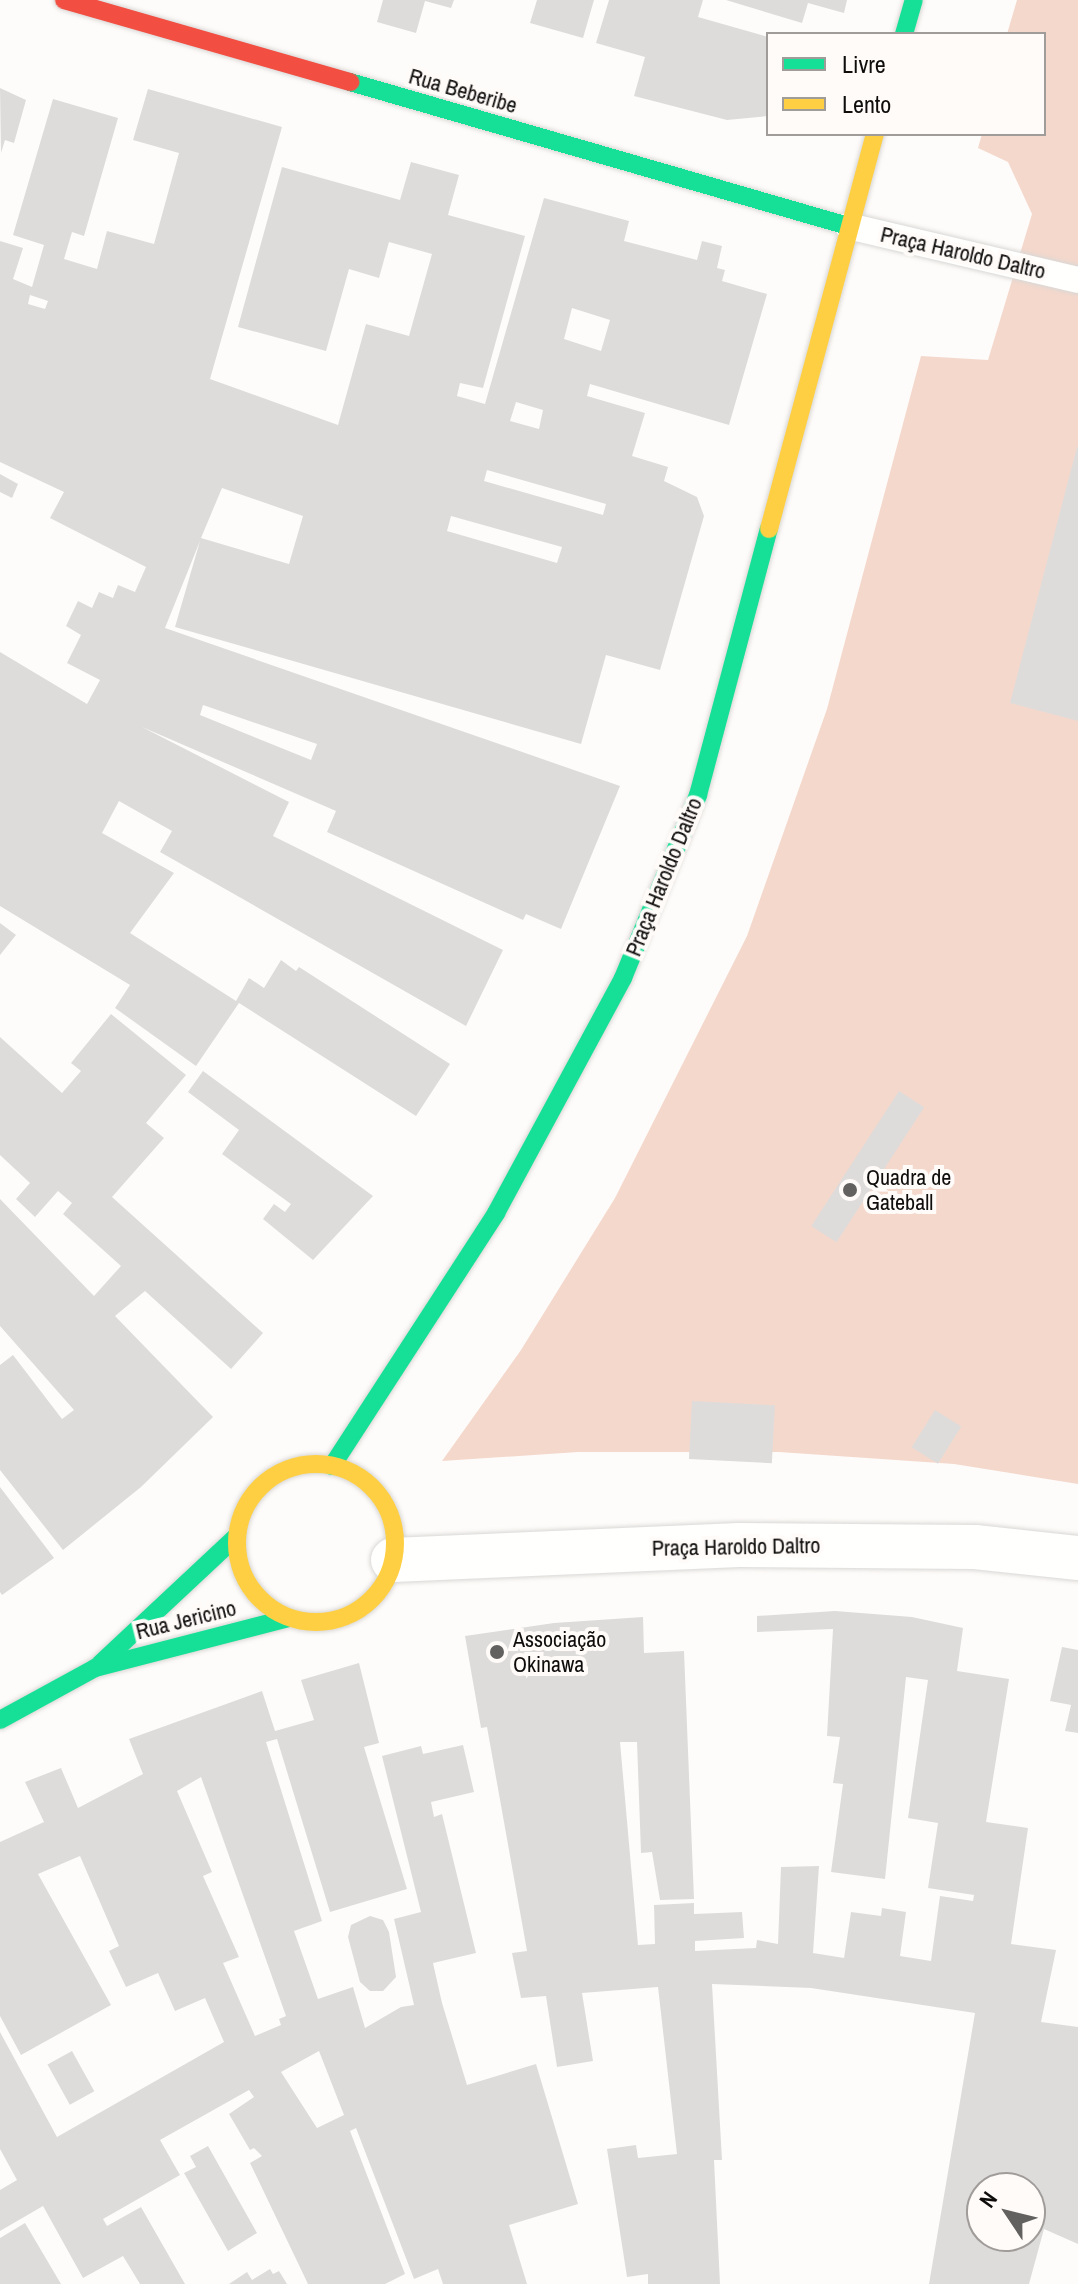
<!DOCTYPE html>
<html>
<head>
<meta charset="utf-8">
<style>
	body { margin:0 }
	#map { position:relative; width:1078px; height:2284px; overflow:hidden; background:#fefcfa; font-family:"Archivo Narrow",sans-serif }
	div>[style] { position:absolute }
	.green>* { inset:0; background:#f4d8cc }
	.building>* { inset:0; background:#dedcdb; transform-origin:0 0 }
	.roads { filter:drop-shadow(0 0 2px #d9d8d6) drop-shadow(0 0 2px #d9d8d6) }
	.lane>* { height:26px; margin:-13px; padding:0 13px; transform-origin:13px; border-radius:13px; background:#fffffe }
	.street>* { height:44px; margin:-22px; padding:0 22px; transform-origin:22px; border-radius:22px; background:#fffffe }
	.fast>* { height:18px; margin:-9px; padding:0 9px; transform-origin:9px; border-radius:9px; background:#16e098 }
	.slow>* { height:18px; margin:-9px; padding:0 9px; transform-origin:9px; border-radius:9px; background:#ffcf43 }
	.slow>.ring { margin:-9px; padding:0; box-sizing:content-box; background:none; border:18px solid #ffcf43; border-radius:50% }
	.jam>* { height:18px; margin:-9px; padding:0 9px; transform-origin:9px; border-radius:9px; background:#f24e42 }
	.dots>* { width:22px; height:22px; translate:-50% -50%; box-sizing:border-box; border:4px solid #fffbf9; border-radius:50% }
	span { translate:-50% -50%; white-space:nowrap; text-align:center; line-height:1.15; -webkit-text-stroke:8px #fffbf9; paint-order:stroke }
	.street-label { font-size:22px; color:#0e0d0c }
	.poi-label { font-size:22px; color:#0e0d0c }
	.left { translate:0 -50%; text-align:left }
	.legend { position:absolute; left:766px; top:32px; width:280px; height:104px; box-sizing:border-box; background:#fffbf9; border:2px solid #9f9c9a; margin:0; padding:10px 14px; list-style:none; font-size:24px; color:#0e0d0c }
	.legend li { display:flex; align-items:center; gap:16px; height:40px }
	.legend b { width:40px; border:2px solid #9f9c9a }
	.north { position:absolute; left:966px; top:2172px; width:80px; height:80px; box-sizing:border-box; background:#fffbf9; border:2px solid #9f9c9a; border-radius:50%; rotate:305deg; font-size:22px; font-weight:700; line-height:32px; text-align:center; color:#0e0d0c }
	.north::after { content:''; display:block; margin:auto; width:28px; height:36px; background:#62615f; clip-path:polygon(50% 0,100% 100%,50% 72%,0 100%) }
</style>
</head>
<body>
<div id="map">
	<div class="green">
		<i style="clip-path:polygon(1017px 0,1078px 0,1078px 1484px,954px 1464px,779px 1452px,578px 1452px,442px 1461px,521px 1350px,615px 1198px,747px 936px,827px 709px,921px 356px,988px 360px,1032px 214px,1008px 162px,978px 148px,982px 134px,1044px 134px,1044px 34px,1007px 34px)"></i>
	</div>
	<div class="building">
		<i style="clip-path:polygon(383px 0,454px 0,451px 8px,425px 1px,416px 33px,377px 22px)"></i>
		<i style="clip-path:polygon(537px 0,594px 0,583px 38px,530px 23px)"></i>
		<i style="clip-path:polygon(609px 0,703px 0,698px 17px,768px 37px,768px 116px,727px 120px,634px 96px,645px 57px,596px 43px)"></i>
		<i style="clip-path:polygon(726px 0,847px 0,844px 13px,808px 3px,802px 23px)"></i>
		<i style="clip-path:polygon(0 88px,26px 100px,14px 143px,5px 140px,1px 153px)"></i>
		<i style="clip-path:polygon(evenodd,148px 89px,282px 127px,210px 379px,338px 425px,366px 324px,409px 336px,432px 254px,389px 242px,379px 278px,349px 269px,326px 351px,238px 327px,282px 167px,400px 200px,411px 162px,459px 175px,448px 215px,525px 236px,483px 388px,460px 383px,457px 396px,485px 404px,544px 198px,629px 221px,624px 241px,697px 260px,702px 241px,722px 246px,717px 268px,725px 270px,722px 281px,767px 294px,729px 425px,590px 384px,587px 396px,645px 413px,632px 456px,668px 467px,664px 481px,697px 497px,704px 516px,660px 670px,606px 655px,581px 744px,175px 627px,200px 541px,165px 628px,620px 786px,561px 929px,526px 914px,523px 920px,327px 832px,336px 811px,142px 727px,289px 802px,273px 836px,503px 950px,466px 1026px,160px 852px,172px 831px,119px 801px,102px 833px,174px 873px,130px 933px,236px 1001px,249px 978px,264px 988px,281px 960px,296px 971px,299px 967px,450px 1064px,416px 1116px,239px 1003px,196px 1066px,115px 1008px,130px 985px,0 906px,0 652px,87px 704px,100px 680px,67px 663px,81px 635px,66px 626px,78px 601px,92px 608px,99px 592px,113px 598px,118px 585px,135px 592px,146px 567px,50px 518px,64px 492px,0 462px,0 241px,23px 248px,13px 279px,32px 287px,44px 245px,13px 235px,53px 99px,118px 118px,84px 236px,72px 232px,64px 259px,97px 269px,107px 231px,154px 244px,179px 153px,133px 140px,148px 89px,30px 295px,48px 301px,45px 309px,28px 304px,30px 295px,148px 89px,572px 308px,610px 320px,601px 351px,564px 339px,572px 308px,148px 89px,516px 402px,543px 410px,539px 429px,510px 421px,516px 402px,148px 89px,487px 470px,606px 504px,603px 515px,484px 481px,487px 470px,148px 89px,222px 488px,303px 516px,289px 564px,201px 538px,222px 488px,148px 89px,451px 516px,562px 547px,557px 563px,447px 531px,451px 516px,148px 89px,203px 705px,317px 744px,311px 760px,200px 715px,203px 705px)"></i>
		<i style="clip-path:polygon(1077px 447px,1078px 447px,1078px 721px,1010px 703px)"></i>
		<i style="clip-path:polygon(0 474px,18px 484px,12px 498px,0 492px)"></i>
		<i style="clip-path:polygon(0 923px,16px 935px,0 955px)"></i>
		<i style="clip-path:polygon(111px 1014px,186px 1075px,146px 1123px,164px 1138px,112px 1197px,263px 1333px,231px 1369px,145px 1291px,115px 1316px,213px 1417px,141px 1487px,63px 1550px,0 1470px,0 1365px,13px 1355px,62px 1419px,74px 1410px,0 1326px,0 1199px,94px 1296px,121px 1266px,63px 1214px,72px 1203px,58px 1191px,35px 1217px,16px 1199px,30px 1183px,0 1155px,0 1037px,62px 1093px,81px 1071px,71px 1063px)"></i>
		<i style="clip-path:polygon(203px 1071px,373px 1196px,313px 1260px,263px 1219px,274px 1204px,285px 1212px,291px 1204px,222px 1154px,239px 1130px,188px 1092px)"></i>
		<i style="left:899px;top:1091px;width:30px;height:161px;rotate:33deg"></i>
		<i style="left:692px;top:1401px;width:83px;height:58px;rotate:3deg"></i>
		<i style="left:935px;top:1410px;width:31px;height:44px;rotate:32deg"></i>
		<i style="clip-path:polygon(0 1487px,54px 1558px,2px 1595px,0 1592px)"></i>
		<i style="clip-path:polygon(evenodd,835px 1611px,912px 1617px,963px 1628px,957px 1671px,1009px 1679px,986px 1822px,1028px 1828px,1011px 1944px,1056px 1950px,1041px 2022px,1078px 2027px,1078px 2244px,1044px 2229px,1029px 2284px,929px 2284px,975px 2013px,811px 1988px,712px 1984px,722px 2160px,714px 2160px,720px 2284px,648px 2284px,648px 2274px,627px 2277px,607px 2149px,636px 2145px,638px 2158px,677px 2154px,658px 1987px,582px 1993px,593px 2061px,557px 2067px,546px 1996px,521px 1998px,512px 1953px,527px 1951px,487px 1727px,481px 1728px,465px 1636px,554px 1623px,643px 1617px,644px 1653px,684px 1651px,694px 1899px,660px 1900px,652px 1852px,641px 1853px,637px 1742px,620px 1742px,638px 1945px,655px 1944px,654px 1905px,694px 1903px,694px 1914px,742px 1912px,744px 1938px,695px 1941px,695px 1951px,756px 1948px,757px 1940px,778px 1944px,781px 1867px,819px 1866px,813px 1953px,844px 1958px,851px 1912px,881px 1916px,882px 1908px,906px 1912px,900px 1956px,931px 1961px,940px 1896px,973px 1901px,974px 1895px,928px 1888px,938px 1823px,908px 1818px,928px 1680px,906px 1677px,885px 1879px,831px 1872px,843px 1784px,833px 1783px,840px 1737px,827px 1736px,833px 1629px,757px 1632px,757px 1616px,835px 1611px,982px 2188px,1030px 2188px,1030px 2236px,982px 2236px,982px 2188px)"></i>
		<i style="clip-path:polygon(1062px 1647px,1078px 1650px,1078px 1733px,1065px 1731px,1071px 1705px,1050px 1701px)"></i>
		<i style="clip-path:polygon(evenodd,359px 1663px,379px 1743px,364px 1747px,407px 1889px,330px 1912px,277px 1739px,266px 1742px,322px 1921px,294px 1931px,318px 1999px,353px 1987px,365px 2028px,401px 2007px,414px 2005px,394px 1919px,421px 1912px,382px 1756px,421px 1746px,423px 1754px,463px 1745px,474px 1792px,431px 1802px,434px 1817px,442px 1814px,476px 1953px,433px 1963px,442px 2003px,467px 2085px,536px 2064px,578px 2204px,509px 2225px,527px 2284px,443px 2284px,438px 2269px,414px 2279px,356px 2128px,350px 2131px,405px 2274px,385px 2284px,308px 2284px,250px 2163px,262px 2156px,254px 2148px,250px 2150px,229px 2114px,254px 2097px,249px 2090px,160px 2140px,180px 2175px,103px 2219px,107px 2226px,141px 2207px,185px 2284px,140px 2284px,123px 2256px,83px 2278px,43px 2206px,0 2231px,0 2190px,17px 2180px,0 2149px,0 2032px,57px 2137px,224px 2042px,205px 1998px,175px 2011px,158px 1973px,126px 1987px,109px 1951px,119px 1946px,80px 1856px,38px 1874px,111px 2005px,21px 2055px,0 2016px,0 1842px,44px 1822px,25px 1782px,61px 1768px,78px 1808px,143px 1774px,129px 1739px,262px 1691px,275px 1731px,314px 1720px,301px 1680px,359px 1663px,201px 1777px,286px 2016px,279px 2019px,281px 2025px,255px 2036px,223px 1963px,239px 1957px,203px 1876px,212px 1872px,177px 1791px,201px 1777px,359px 1663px,319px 2051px,344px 2115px,317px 2128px,281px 2072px,319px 2051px)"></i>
		<i style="clip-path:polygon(370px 1916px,383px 1920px,389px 1932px,396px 1977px,383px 1991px,370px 1991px,360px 1982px,348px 1937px,351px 1925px)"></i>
		<i style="left:72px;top:2051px;width:46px;height:28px;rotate:61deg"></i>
		<i style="clip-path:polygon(208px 2146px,257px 2233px,228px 2251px,184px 2173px,196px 2167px,190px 2156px)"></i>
		<i style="clip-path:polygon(25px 2223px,61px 2284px,0 2284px,0 2238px)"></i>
		<i style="clip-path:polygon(270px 2269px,273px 2274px,279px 2271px,287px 2284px,229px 2284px,247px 2272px,252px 2280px)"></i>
	</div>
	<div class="roads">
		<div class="lane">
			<i style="left:848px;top:226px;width:236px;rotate:13.2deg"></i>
		</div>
		<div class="street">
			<i style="left:393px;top:1560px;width:346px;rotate:-2.5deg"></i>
			<i style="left:739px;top:1545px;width:236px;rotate:0.5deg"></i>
			<i style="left:975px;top:1547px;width:104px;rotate:6.1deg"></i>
		</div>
		<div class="fast">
			<i style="left:904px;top:34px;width:35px;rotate:-74deg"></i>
			<i style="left:350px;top:82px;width:518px;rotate:16.13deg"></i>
			<i style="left:332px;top:1466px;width:302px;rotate:-57deg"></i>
			<i style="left:496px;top:1213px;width:267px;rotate:-61.6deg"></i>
			<i style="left:623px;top:978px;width:198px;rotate:-67.7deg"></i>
			<i style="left:698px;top:795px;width:275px;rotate:-75.1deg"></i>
			<i style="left:100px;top:1664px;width:187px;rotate:-43.1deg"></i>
			<i style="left:0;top:1720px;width:108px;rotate:-28.7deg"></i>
			<i style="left:95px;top:1668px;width:200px;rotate:-14.5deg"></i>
		</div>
		<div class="slow">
			<i style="left:769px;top:529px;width:409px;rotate:-75deg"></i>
			<i class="ring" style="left:237px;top:1464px;width:140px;height:140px"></i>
		</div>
		<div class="jam">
			<i style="left:64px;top:0;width:298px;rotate:16deg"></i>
		</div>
	</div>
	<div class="dots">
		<i style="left:850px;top:1190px;background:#62615f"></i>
		<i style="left:497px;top:1652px;background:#62615f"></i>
	</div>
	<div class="street-label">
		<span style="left:463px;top:91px;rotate:16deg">Rua Beberibe</span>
		<span style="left:963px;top:253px;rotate:13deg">Praça Haroldo Daltro</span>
		<span style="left:664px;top:877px;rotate:-68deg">Praça Haroldo Daltro</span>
		<span style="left:736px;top:1547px;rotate:-1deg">Praça Haroldo Daltro</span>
		<span style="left:186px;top:1620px;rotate:-14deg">Rua Jericino</span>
	</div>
	<div class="poi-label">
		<span class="left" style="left:866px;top:1190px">Quadra de<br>Gateball</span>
		<span class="left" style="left:513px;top:1652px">Associação<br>Okinawa</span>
	</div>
	<ul class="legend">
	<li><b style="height:10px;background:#16e098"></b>Livre</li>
	<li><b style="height:10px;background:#ffcf43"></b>Lento</li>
	</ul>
	<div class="north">N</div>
</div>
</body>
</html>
